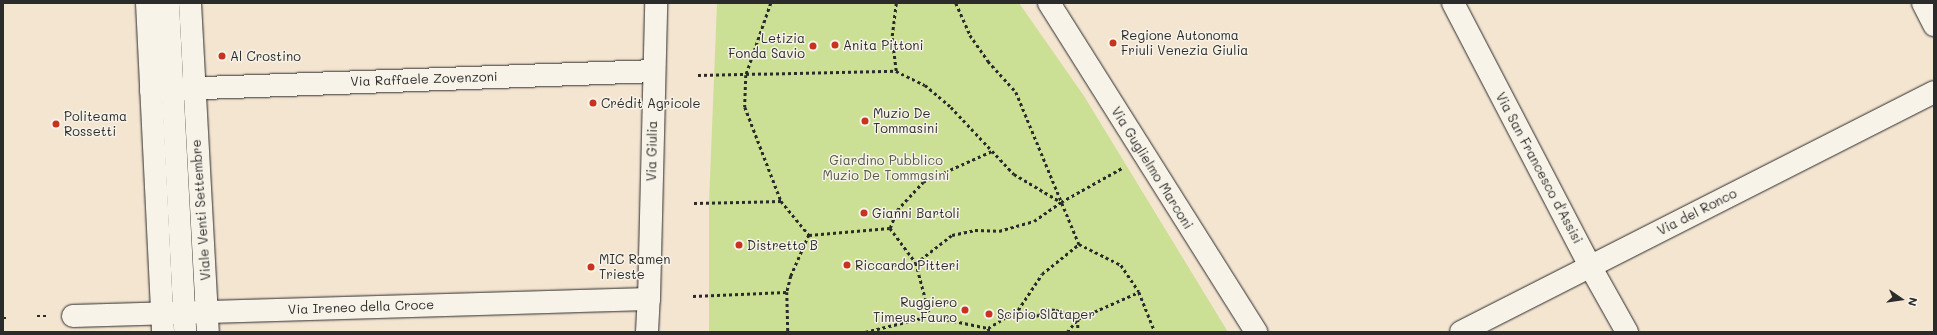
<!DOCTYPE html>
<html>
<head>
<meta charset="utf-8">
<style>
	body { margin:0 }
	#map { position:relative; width:1937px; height:335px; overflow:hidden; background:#f4e5d1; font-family:Mali,sans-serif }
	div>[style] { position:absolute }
	.green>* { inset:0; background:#cce095 }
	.path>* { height:2.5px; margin-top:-1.25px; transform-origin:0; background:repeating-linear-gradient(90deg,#2b2b2b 0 3px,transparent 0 6px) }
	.roads { filter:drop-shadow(0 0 1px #2b2b2b) drop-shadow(0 0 1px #2b2b2b) }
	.pedestrian>* { height:22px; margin:-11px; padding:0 11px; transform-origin:11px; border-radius:11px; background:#f7f3e8 }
	.minor>* { height:22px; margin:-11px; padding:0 11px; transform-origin:11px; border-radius:11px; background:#f7f3e8 }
	.secondary>* { height:22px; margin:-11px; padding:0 11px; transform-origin:11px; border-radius:11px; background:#f7f3e8 }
	.primary>* { height:22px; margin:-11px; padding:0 11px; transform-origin:11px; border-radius:11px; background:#f7f3e8 }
	.dots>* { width:11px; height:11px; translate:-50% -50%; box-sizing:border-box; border:2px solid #f7f3e8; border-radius:50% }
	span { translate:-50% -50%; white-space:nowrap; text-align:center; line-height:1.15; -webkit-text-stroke:3px #f7f3e8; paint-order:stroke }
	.poi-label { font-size:13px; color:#2b2b2b }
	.left { translate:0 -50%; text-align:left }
	.right { translate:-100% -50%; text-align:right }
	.street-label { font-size:13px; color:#2b2b2b }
	.park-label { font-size:13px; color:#535846 }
	.frame { position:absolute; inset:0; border:4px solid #2b2b2b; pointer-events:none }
	.north { position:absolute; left:1881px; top:279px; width:40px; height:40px; -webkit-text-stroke:3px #f7f3e8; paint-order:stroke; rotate:103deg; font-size:11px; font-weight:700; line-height:16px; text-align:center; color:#2b2b2b }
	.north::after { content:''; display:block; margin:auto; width:14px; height:18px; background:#2b2b2b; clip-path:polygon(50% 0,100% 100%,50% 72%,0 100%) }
</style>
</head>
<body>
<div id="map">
	<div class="green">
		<i style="clip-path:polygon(717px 3px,1019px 3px,1084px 96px,1228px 332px,709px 332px,709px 203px)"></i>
	</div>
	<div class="path">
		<i style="left:771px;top:3px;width:76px;rotate:109.1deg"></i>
		<i style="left:746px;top:75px;width:32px;rotate:92deg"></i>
		<i style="left:745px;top:107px;width:101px;rotate:69deg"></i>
		<i style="left:781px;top:201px;width:44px;rotate:50.5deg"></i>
		<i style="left:809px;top:235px;width:45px;rotate:113.7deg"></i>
		<i style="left:791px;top:276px;width:16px;rotate:104deg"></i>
		<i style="left:787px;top:292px;width:40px;rotate:88.6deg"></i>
		<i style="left:956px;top:3px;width:35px;rotate:66deg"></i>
		<i style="left:970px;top:35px;width:32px;rotate:55deg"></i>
		<i style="left:988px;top:61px;width:42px;rotate:47.9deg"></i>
		<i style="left:1016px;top:92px;width:165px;rotate:67.5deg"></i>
		<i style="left:1079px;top:244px;width:47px;rotate:26.6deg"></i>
		<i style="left:1121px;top:265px;width:32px;rotate:56deg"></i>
		<i style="left:1139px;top:292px;width:43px;rotate:68.2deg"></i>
		<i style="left:896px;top:71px;width:35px;rotate:-97deg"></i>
		<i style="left:892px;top:36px;width:33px;rotate:-83deg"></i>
		<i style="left:698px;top:75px;width:198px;rotate:-1.2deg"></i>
		<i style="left:896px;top:71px;width:32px;rotate:26deg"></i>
		<i style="left:925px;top:85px;width:34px;rotate:40deg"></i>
		<i style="left:951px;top:107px;width:92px;rotate:46.8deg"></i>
		<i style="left:1014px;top:174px;width:55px;rotate:30.8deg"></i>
		<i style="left:1061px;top:202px;width:70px;rotate:-29.1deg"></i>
		<i style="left:694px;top:203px;width:87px;rotate:-1.3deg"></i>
		<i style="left:890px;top:228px;width:44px;rotate:53.4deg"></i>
		<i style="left:916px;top:263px;width:55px;rotate:75.2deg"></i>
		<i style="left:809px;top:235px;width:81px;rotate:-4.9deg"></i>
		<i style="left:890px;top:228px;width:19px;rotate:-69deg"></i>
		<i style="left:897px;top:210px;width:38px;rotate:-47deg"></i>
		<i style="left:923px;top:182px;width:76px;rotate:-24.2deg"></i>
		<i style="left:916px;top:263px;width:46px;rotate:-37.9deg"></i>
		<i style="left:952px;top:235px;width:24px;rotate:-12deg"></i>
		<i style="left:975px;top:230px;width:24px;rotate:2deg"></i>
		<i style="left:999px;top:231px;width:36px;rotate:-16deg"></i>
		<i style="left:1034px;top:221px;width:33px;rotate:-35deg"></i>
		<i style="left:693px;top:296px;width:94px;rotate:-2.4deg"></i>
		<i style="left:1018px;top:310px;width:14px;rotate:30deg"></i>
		<i style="left:1030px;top:317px;width:9px;rotate:-13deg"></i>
		<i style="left:1039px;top:315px;width:9px;rotate:-41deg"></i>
		<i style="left:1046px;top:309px;width:10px;rotate:6deg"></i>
		<i style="left:1056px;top:310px;width:24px;rotate:22deg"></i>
		<i style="left:1078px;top:319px;width:13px;rotate:90deg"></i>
		<i style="left:37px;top:316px;width:12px"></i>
		<i style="left:3px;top:318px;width:6px"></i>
		<i style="left:988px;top:328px;width:4px;rotate:63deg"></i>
		<i style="left:865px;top:332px;width:67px;rotate:-13.8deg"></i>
		<i style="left:930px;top:316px;width:59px;rotate:11.7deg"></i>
		<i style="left:988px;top:328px;width:35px;rotate:-31deg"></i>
		<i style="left:1018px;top:310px;width:43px;rotate:-56.3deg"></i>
		<i style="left:1042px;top:274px;width:48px;rotate:-39deg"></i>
		<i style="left:1067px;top:332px;width:17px;rotate:-50deg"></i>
		<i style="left:1078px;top:319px;width:67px;rotate:-23.9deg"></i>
	</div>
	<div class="roads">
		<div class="pedestrian">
			<i style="left:168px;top:3px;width:329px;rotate:87deg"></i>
		</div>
		<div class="minor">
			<i style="left:147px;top:3px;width:329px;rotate:87.2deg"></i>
			<i style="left:190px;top:3px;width:329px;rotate:86.9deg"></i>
			<i style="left:1049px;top:3px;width:389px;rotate:57.8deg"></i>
			<i style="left:1453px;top:3px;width:297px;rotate:62.5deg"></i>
			<i style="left:1590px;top:266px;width:76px;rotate:60.7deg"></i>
			<i style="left:151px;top:90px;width:503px;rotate:-2.16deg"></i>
			<i style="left:73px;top:316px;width:576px;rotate:-1.69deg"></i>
			<i style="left:1461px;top:332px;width:530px;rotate:-26.9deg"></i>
		</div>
		<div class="secondary">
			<i style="left:647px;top:332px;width:33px;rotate:-87deg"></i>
			<i style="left:649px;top:299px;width:296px;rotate:-88.6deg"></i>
		</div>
		<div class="primary">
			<i style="left:1923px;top:3px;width:25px;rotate:63deg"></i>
		</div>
	</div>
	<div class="dots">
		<i style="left:1113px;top:43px;background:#c8321e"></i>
		<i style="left:835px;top:45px;background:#c8321e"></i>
		<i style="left:813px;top:46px;background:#c8321e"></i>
		<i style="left:222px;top:56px;background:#c8321e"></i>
		<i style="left:593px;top:103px;background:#c8321e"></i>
		<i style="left:865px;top:121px;background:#c8321e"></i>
		<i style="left:56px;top:124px;background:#c8321e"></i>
		<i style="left:864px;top:213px;background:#c8321e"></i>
		<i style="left:739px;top:245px;background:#c8321e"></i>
		<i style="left:847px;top:265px;background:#c8321e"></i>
		<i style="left:591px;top:267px;background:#c8321e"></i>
		<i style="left:965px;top:310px;background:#c8321e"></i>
		<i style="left:989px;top:314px;background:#c8321e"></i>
	</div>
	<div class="poi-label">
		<span class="left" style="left:1121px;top:43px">Regione Autonoma<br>Friuli Venezia Giulia</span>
		<span class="right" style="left:805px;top:46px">Letizia<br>Fonda Savio</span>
		<span class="left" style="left:843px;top:45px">Anita Pittoni</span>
		<span class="left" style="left:230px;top:56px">Al Crostino</span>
		<span class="left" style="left:601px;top:103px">Crédit Agricole</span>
		<span class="left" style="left:873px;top:121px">Muzio De<br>Tommasini</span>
		<span class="left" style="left:64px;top:124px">Politeama<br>Rossetti</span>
		<span class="left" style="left:872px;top:213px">Gianni Bartoli</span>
		<span class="left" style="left:747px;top:245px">Distretto B</span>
		<span class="left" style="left:599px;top:267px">MIC Ramen<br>Trieste</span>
		<span class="left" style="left:855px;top:265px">Riccardo Pitteri</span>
		<span class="right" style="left:957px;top:310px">Ruggiero<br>Timeus Fauro</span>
		<span class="left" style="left:997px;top:314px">Scipio Slataper</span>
	</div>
	<div class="street-label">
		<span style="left:424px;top:79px;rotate:-2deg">Via Raffaele Zovenzoni</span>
		<span style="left:652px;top:151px;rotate:-89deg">Via Giulia</span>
		<span style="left:1152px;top:168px;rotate:58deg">Via Guglielmo Marconi</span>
		<span style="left:1539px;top:168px;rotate:62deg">Via San Francesco d'Assisi</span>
		<span style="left:201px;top:210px;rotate:-94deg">Viale Venti Settembre</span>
		<span style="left:1697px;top:212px;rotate:-27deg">Via del Ronco</span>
		<span style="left:361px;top:307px;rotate:-2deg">Via Ireneo della Croce</span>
	</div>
	<div class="park-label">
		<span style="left:886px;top:168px">Giardino Pubblico<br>Muzio De Tommasini</span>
	</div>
	<div class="frame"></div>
	<div class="north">N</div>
</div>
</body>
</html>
